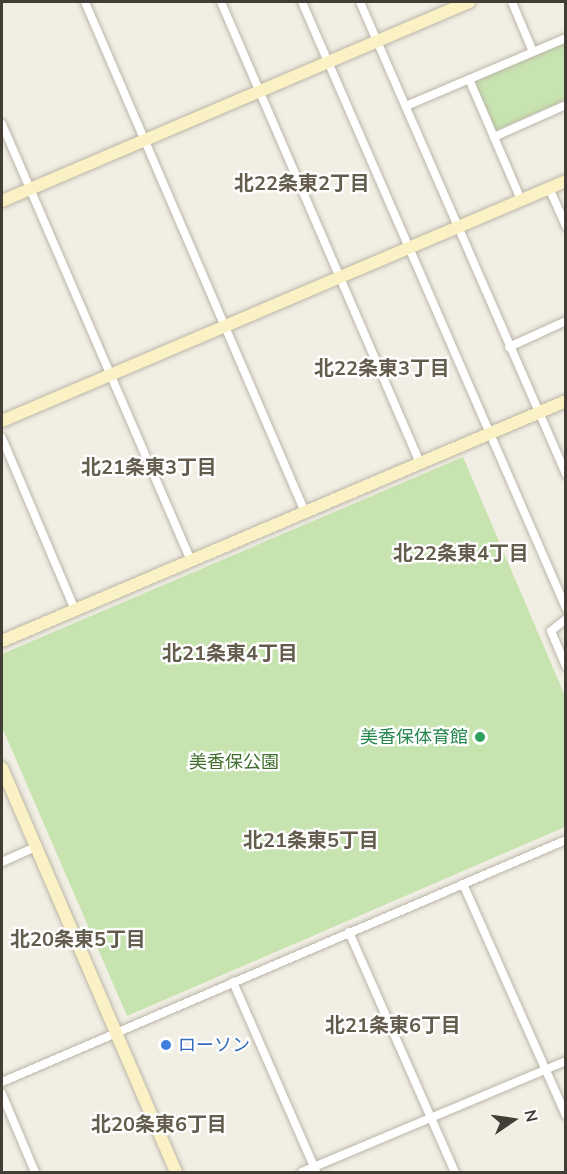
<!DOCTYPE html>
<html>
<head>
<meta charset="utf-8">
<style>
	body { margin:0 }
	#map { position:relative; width:567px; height:1174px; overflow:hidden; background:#f1eee4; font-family:"Nunito Sans","Noto Sans JP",sans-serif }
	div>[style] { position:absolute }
	.green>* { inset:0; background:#c7e3af }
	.roads { filter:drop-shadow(0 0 2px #bbb6a8) drop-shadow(0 0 2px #bbb6a8) }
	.street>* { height:8px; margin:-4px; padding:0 4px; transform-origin:4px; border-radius:4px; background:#fff }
	.secondary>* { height:12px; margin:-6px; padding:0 6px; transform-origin:6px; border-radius:6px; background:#faf2c5 }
	.dots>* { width:16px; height:16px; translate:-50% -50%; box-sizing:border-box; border:3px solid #fff; border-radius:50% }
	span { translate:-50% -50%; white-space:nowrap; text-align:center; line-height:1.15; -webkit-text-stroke:4.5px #fff; paint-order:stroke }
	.leisure-label { font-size:18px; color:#27864d }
	.right { translate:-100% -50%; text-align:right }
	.park-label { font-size:18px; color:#406f2d }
	.shop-label { font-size:18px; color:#366cbe }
	.left { translate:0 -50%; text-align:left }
	.neighbourhood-label { font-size:20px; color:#645d4d; font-weight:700 }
	.frame { position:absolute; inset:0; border:3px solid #423e35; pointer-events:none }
	.north { position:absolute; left:483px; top:1090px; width:60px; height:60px; -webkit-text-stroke:4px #fff; paint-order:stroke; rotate:77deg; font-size:16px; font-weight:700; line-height:24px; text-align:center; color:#423e35 }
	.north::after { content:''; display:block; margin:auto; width:21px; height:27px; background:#423e35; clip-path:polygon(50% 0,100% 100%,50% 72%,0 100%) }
</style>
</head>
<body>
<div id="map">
	<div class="green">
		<i style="clip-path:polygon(565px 42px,565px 100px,495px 131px,474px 81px)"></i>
		<i style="clip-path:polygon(463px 457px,565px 696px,565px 827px,127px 1016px,2px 727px,2px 654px)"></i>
	</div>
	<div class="roads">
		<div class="street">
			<i style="left:85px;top:2px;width:555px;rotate:66.67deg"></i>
			<i style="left:221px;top:2px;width:502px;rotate:66.65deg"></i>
			<i style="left:302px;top:2px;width:661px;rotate:66.46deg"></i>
			<i style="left:360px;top:2px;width:515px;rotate:66.42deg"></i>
			<i style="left:512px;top:2px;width:54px;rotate:67.2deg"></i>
			<i style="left:469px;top:79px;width:132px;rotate:66.7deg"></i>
			<i style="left:406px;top:106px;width:174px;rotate:-23deg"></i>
			<i style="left:2px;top:124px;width:476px;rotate:66.6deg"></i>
			<i style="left:494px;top:137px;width:79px;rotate:-24deg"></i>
			<i style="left:549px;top:188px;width:42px;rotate:65.9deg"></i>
			<i style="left:509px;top:347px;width:63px;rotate:-24.5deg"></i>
			<i style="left:2px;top:438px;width:187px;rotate:67deg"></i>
			<i style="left:566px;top:619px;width:19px;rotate:141deg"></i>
			<i style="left:551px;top:631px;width:38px;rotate:67deg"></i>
			<i style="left:2px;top:862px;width:37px;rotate:-24deg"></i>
			<i style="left:463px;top:884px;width:253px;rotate:66deg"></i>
			<i style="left:349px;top:932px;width:262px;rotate:66.2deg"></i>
			<i style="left:233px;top:982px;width:206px;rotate:66.3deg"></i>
			<i style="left:2px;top:1082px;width:614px;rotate:-23.22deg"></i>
			<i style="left:2px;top:1094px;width:85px;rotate:67.1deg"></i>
			<i style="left:302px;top:1172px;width:286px;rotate:-22.8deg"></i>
		</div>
		<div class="secondary">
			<i style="left:2px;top:201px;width:508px;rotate:-23.08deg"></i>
			<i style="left:2px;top:421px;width:613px;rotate:-23.05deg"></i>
			<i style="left:2px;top:641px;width:613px;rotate:-23.05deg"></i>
			<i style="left:2px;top:768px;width:440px;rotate:66.7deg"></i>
		</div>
	</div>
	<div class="dots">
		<i style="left:480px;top:737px;background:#2e9e5b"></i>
		<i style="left:166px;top:1045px;background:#3f7fe0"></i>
	</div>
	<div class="leisure-label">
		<span class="right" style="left:468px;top:737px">美香保体育館</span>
	</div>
	<div class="park-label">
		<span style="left:234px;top:762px">美香保公園</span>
	</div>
	<div class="shop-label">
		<span class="left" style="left:178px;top:1045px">ローソン</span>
	</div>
	<div class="neighbourhood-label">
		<span style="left:302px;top:183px">北22条東2丁目</span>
		<span style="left:382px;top:368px">北22条東3丁目</span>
		<span style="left:149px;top:467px">北21条東3丁目</span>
		<span style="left:461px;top:553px">北22条東4丁目</span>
		<span style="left:230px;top:653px">北21条東4丁目</span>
		<span style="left:311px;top:840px">北21条東5丁目</span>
		<span style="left:78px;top:939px">北20条東5丁目</span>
		<span style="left:393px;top:1025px">北21条東6丁目</span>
		<span style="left:159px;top:1124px">北20条東6丁目</span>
	</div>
	<div class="frame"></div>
	<div class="north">N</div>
</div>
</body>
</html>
